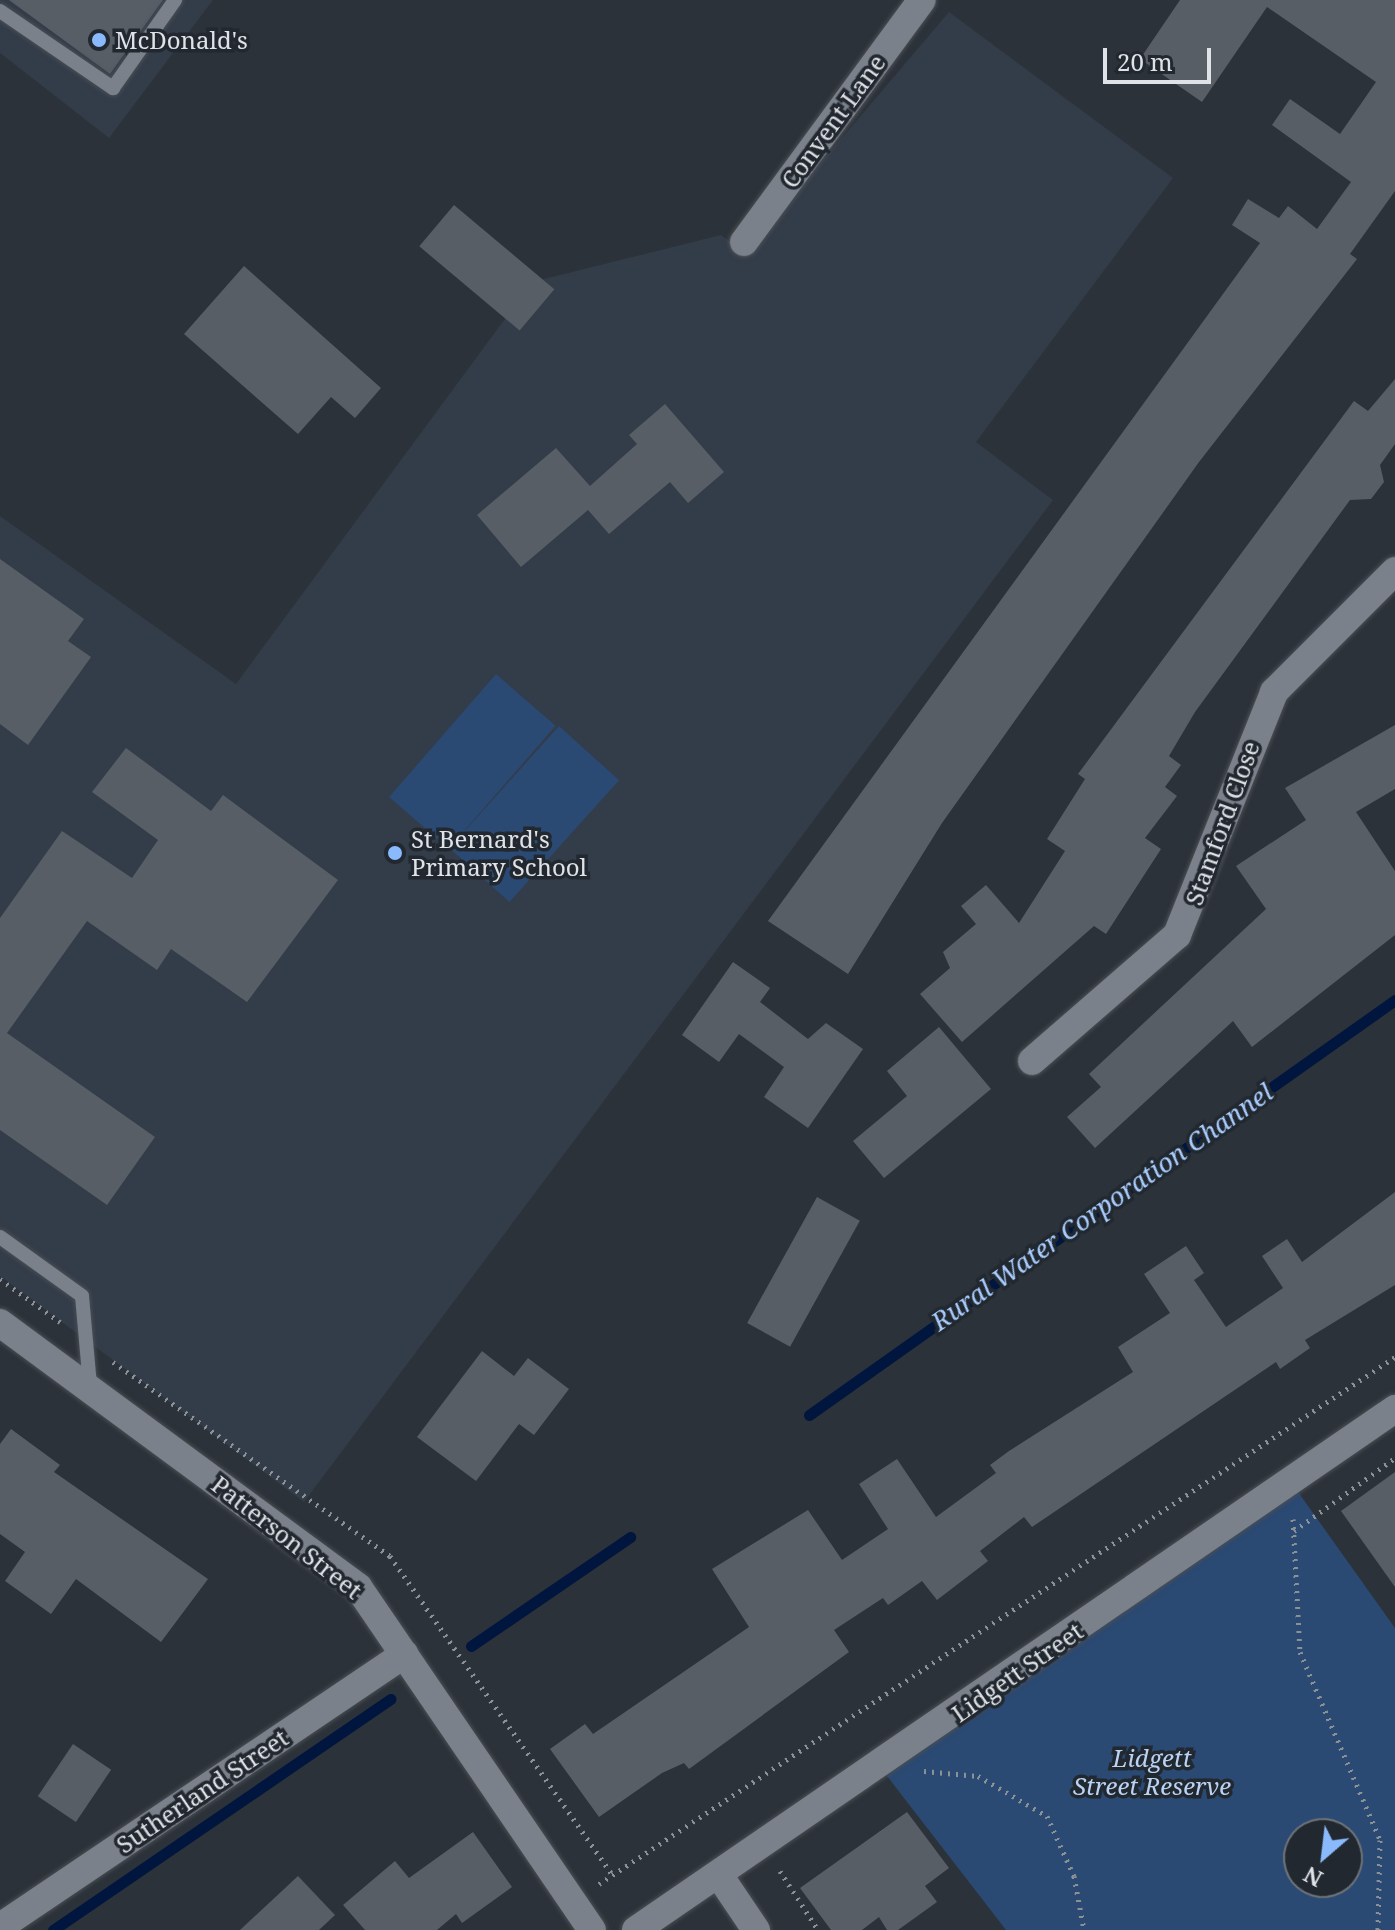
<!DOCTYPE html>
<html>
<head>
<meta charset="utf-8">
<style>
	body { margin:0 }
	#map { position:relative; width:1395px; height:1930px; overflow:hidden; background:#2c3239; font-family:"Noto Serif",serif }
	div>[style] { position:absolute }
	.built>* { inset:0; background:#333c49 }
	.green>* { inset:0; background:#2a4973; transform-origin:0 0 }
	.stream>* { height:11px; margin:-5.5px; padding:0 5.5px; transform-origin:5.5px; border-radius:5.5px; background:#00163e }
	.building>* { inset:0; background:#585e66; transform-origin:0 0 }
	.path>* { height:5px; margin-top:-2.5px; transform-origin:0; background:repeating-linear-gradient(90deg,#8c9197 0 2px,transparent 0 8px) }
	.roads { filter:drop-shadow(0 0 2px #494e54) drop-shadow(0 0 2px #494e54) }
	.lane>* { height:14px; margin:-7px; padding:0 7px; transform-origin:7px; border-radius:7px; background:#7b818a }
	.street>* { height:28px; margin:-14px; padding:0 14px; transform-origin:14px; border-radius:14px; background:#7b818a }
	.dots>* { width:22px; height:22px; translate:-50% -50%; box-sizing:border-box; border:4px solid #22282f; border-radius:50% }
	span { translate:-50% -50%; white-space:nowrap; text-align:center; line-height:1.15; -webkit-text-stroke:7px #22282f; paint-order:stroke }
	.poi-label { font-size:24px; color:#dfe3e8 }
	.left { translate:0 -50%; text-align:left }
	.street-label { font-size:24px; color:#dfe3e8 }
	.park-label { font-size:24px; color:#bad2f4; font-style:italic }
	.water-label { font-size:26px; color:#a9cdff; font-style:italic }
	.north { position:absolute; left:1283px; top:1818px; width:80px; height:80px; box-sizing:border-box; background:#22282f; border:2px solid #6e7379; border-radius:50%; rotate:208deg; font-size:22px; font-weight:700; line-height:32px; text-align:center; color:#dfe3e8 }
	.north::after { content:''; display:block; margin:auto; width:28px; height:36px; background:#8abafc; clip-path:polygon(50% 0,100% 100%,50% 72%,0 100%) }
	.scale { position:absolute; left:1103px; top:48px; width:108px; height:36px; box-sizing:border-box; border:4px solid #dfe3e8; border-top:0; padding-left:10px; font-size:24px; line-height:28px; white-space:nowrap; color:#dfe3e8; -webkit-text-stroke:6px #22282f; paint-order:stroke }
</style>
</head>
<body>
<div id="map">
	<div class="built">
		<i style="clip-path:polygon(0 0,213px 0,109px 138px,0 53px)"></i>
		<i style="clip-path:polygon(949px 12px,1173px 178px,976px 442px,1053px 500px,304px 1502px,0 1276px,0 516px,236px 684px,532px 282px,721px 235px,745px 252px)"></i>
	</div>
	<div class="green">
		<i style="left:496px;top:674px;width:79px;height:163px;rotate:41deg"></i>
		<i style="left:559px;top:726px;width:81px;height:164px;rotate:42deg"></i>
		<i style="clip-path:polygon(evenodd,1291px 1482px,1395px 1628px,1395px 1930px,1006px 1930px,880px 1767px,1291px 1482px,1299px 1834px,1347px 1834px,1347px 1882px,1299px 1882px,1299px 1834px)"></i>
	</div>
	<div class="stream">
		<i style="left:809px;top:1415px;width:718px;rotate:-35.31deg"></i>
		<i style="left:471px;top:1646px;width:193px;rotate:-34.4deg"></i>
		<i style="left:53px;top:1930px;width:409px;rotate:-34.4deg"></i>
	</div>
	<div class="building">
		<i style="clip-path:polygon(9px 0,163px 0,110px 74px)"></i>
		<i style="clip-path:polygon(1180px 0,1395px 0,1395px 191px,1350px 254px,1357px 259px,1199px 462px,942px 823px,848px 974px,768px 921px,1260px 243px,1232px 225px,1248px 199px,1279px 218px,1288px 206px,1317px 229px,1351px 182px,1272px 125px,1290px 99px,1340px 134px,1376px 82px,1267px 7px,1202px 102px,1140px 59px)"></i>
		<i style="left:454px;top:205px;width:131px;height:54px;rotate:40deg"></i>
		<i style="clip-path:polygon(244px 266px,381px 388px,355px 418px,331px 397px,298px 434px,184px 334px)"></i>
		<i style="clip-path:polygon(1395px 379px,1395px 444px,1380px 465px,1384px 482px,1371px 499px,1350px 500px,1195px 712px,1169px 756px,1181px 765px,1165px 787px,1177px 796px,1145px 838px,1161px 849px,1106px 934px,1094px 926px,962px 1042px,920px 994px,950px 968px,943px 952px,976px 924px,961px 906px,986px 885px,1019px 923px,1065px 851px,1047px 839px,1085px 779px,1078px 774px,1354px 401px,1368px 411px)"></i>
		<i style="clip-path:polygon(665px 404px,724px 472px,688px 503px,670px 482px,609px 534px,588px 510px,521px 567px,477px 515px,556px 448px,590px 486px,637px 444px,629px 435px)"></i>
		<i style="clip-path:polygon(0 559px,84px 619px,68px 641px,91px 657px,28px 745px,0 724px)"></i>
		<i style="clip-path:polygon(1395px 725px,1395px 789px,1356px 812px,1395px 871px,1395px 935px,1252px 1047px,1233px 1021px,1095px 1148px,1067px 1117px,1101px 1087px,1089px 1074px,1266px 909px,1236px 866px,1306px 820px,1285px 788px)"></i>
		<i style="clip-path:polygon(126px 748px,211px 811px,223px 795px,338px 880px,247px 1002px,171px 949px,157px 970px,87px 921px,7px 1033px,155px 1137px,107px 1205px,0 1130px,0 918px,62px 831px,132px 878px,158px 840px,92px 792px)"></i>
		<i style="clip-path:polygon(733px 962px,770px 988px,760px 1002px,808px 1039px,826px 1023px,863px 1049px,808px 1128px,764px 1097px,784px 1067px,739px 1034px,719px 1062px,682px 1035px)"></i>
		<i style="clip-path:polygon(939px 1027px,991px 1089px,884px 1178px,853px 1141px,907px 1096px,887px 1071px)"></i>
		<i style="clip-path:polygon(1395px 1192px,1395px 1285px,1305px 1340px,1310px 1348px,1280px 1369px,1276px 1362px,1032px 1527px,1024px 1517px,980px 1551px,988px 1561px,937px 1600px,922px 1581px,888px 1605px,883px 1598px,834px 1630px,849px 1652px,689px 1769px,684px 1763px,662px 1773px,599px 1817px,550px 1749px,585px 1724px,593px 1734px,749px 1627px,712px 1569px,808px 1510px,842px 1560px,888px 1529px,859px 1484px,897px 1459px,936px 1517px,996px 1473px,990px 1465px,1009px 1451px,1133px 1372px,1118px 1347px,1170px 1313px,1144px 1274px,1186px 1246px,1204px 1273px,1194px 1280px,1226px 1327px,1283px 1288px,1262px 1256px,1287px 1239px,1302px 1262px)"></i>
		<i style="left:817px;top:1197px;width:49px;height:144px;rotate:29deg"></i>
		<i style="clip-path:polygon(482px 1351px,514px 1376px,528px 1358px,569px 1389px,534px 1435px,519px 1424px,476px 1481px,417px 1437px)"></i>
		<i style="clip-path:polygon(11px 1429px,60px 1465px,54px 1472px,208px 1579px,161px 1642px,76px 1579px,51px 1614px,5px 1581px,25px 1552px,0 1534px,0 1444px)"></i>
		<i style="clip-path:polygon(1395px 1472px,1395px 1587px,1341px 1511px)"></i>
		<i style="left:73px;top:1744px;width:46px;height:63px;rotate:34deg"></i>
		<i style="clip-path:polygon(907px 1812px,949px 1868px,925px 1886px,937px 1902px,898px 1930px,887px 1930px,879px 1917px,862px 1930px,831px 1930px,800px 1888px)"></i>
		<i style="clip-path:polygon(473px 1832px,512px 1887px,462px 1923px,456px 1914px,437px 1930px,365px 1930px,343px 1905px,395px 1861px,409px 1878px)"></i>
		<i style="clip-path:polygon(298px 1876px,335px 1915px,319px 1930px,240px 1930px)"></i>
	</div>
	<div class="path">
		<i style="left:0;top:1279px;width:74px;rotate:35.6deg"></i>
		<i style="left:113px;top:1362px;width:338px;rotate:35deg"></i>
		<i style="left:390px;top:1556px;width:388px;rotate:55.1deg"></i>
		<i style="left:1293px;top:1519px;width:133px;rotate:87deg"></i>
		<i style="left:1300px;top:1652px;width:204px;rotate:66.9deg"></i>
		<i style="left:1380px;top:1840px;width:90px;rotate:91.3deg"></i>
		<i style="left:1294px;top:1531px;width:125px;rotate:-35.9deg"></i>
		<i style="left:924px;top:1771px;width:54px;rotate:5.3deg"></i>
		<i style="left:978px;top:1776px;width:80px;rotate:30.1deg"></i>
		<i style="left:1047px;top:1816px;width:66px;rotate:65.8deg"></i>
		<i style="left:1074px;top:1876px;width:55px;rotate:79.5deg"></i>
		<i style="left:780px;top:1871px;width:70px;rotate:57.2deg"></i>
		<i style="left:599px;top:1884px;width:955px;rotate:-33.51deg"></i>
	</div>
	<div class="roads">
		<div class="lane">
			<i style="left:0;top:11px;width:137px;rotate:34.3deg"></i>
			<i style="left:113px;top:88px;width:108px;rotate:-54.8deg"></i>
			<i style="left:0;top:1237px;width:101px;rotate:35.7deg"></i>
			<i style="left:82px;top:1296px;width:90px;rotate:84.9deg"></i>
		</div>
		<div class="street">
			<i style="left:744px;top:242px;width:300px;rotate:-53.7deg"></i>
			<i style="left:1032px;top:1061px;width:192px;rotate:-41deg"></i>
			<i style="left:1177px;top:935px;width:262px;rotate:-68.2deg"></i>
			<i style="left:1274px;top:692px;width:171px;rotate:-45deg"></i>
			<i style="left:0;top:1323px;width:445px;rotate:36.4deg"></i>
			<i style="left:358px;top:1587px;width:415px;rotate:55.7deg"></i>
			<i style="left:721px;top:1878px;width:63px;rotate:56.1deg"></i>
			<i style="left:0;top:1927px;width:488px;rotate:-34deg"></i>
			<i style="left:636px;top:1930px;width:921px;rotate:-34.47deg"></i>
		</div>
	</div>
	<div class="dots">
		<i style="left:99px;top:40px;background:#8abafc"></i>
		<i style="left:395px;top:853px;background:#8abafc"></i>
	</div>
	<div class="poi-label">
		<span class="left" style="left:115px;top:40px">McDonald's</span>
		<span class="left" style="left:411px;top:853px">St Bernard's<br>Primary School</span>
	</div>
	<div class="street-label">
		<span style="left:833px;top:121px;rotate:-54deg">Convent Lane</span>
		<span style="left:1222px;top:823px;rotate:-70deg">Stamford Close</span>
		<span style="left:287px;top:1537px;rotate:38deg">Patterson Street</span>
		<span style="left:1017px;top:1672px;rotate:-35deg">Lidgett Street</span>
		<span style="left:202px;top:1791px;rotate:-34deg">Sutherland Street</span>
	</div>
	<div class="park-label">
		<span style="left:1152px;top:1772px">Lidgett<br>Street Reserve</span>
	</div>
	<div class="water-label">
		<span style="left:1102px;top:1207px;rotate:-35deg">Rural Water Corporation Channel</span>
	</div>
	<div class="north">N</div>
	<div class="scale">20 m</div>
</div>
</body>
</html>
